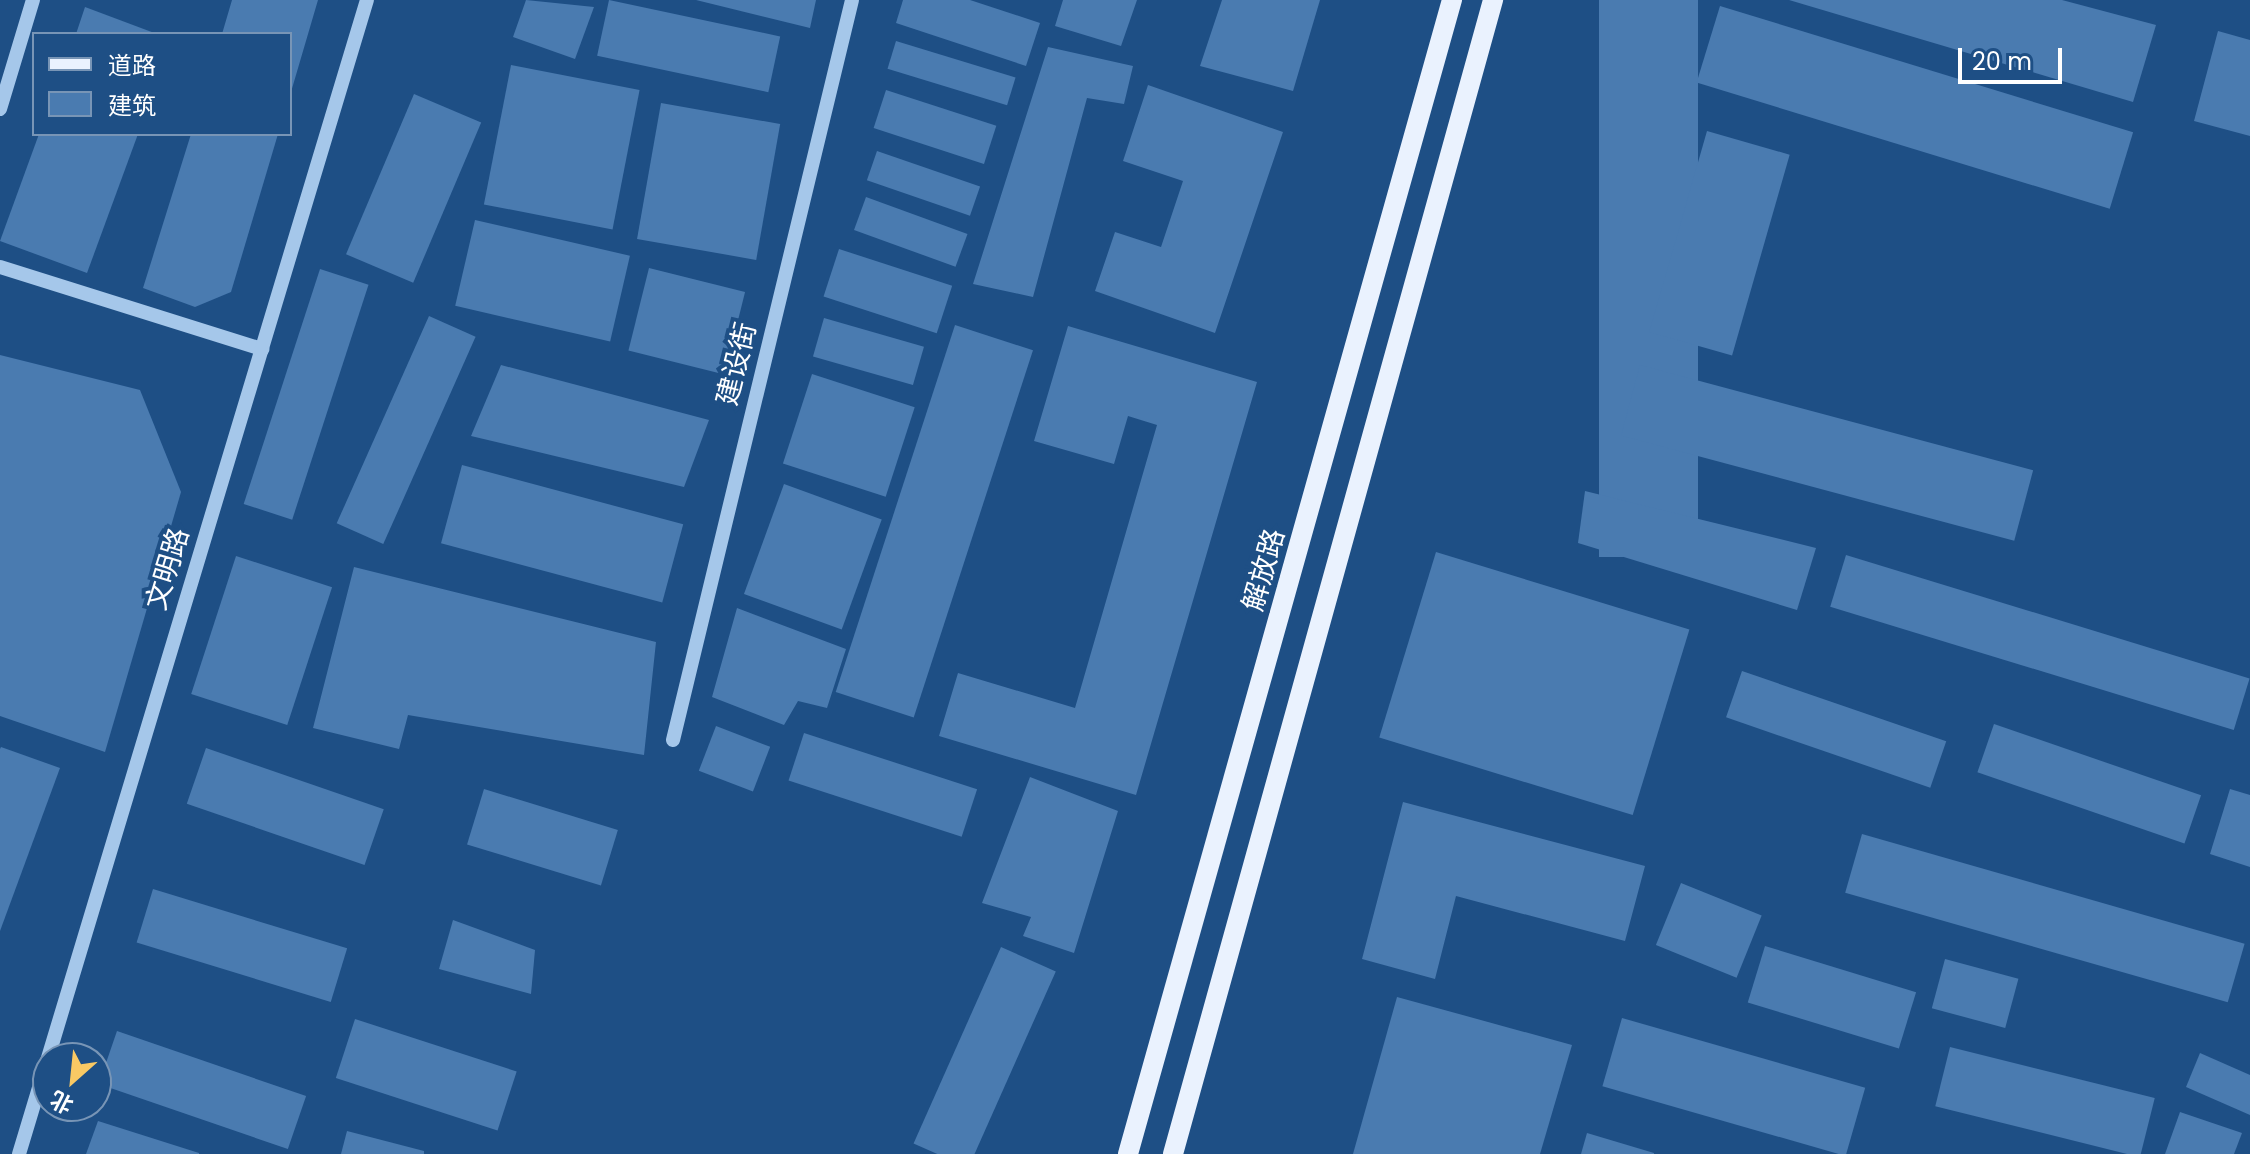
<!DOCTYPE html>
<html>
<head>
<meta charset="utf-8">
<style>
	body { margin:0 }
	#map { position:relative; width:2250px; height:1154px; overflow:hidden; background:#1e4f85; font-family:Poppins,"Noto Sans SC",sans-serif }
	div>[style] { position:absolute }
	.building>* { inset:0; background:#4a7bb0; transform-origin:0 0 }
	.minor>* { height:14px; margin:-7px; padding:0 7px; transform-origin:7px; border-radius:7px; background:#a5c7ea }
	.major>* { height:20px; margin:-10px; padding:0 10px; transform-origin:10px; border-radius:10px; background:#eaf2fe }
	span { translate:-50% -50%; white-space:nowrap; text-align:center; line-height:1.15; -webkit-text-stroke:8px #1e4f85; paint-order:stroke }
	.street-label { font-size:28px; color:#fff }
	.legend { position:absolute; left:32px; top:32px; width:260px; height:104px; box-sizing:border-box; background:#1e4f85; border:2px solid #7895b6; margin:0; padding:10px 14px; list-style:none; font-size:24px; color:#fff }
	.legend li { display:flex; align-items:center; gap:16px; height:40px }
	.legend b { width:40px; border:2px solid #7895b6 }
	.north { position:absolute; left:32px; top:1042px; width:80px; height:80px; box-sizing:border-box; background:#1e4f85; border:2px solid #7895b6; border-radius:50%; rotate:207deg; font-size:22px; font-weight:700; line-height:32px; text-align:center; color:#fff }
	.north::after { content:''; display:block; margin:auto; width:28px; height:36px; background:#f9c964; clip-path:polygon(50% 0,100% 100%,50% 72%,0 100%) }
	.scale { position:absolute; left:1958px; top:48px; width:104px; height:36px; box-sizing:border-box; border:4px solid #fff; border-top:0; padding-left:10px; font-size:24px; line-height:28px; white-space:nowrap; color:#fff; -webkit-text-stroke:6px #1e4f85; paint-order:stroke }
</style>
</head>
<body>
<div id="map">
	<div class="building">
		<i style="clip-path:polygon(232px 0,318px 0,291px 92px,290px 34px,222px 34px)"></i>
		<i style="clip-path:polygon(526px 0,594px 7px,575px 59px,513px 37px)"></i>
		<i style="left:609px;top:0;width:175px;height:57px;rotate:12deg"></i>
		<i style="clip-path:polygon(696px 0,816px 0,810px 28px)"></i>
		<i style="clip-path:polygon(903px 0,970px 0,1040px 23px,1026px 66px,896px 23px)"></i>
		<i style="clip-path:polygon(1063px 0,1137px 0,1121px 46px,1055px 26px)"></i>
		<i style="clip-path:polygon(1222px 0,1320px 0,1293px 91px,1200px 66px)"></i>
		<i style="left:1599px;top:0;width:99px;height:557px"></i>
		<i style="clip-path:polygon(1789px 0,2062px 0,2156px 25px,2133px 102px)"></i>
		<i style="left:1720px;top:6px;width:432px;height:80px;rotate:17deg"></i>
		<i style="clip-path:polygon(85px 7px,157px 34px,76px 34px)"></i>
		<i style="clip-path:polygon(2218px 31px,2250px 40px,2250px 136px,2194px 121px)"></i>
		<i style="left:896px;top:41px;width:125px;height:29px;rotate:17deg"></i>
		<i style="clip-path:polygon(1048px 47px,1133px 66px,1124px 104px,1087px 98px,1033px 297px,973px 284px)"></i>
		<i style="left:511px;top:65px;width:131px;height:142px;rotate:11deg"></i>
		<i style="clip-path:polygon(1148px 85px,1283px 132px,1215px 333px,1095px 291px,1115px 232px,1161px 247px,1183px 181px,1123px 161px)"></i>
		<i style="left:886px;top:90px;width:116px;height:40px;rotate:18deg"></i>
		<i style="left:414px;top:94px;width:73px;height:174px;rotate:23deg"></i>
		<i style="left:661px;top:103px;width:121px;height:138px;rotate:10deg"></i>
		<i style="left:1707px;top:131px;width:86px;height:209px;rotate:16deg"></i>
		<i style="clip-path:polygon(39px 134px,138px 134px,87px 273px,0 241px)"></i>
		<i style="clip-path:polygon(191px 134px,278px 134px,231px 292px,195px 307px,143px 288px)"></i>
		<i style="left:877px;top:151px;width:109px;height:31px;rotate:19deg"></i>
		<i style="left:866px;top:197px;width:108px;height:35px;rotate:20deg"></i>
		<i style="left:475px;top:220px;width:159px;height:88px;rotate:13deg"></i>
		<i style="left:839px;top:249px;width:119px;height:50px;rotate:18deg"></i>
		<i style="left:649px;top:268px;width:99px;height:85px;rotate:14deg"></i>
		<i style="left:320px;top:269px;width:51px;height:247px;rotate:18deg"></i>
		<i style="left:429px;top:316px;width:51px;height:227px;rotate:24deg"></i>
		<i style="left:824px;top:318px;width:104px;height:40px;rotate:16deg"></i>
		<i style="left:955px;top:325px;width:82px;height:386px;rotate:18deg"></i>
		<i style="clip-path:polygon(1068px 326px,1257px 382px,1136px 795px,939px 736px,958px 673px,1075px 708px,1157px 425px,1128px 416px,1114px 464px,1034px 441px)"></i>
		<i style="clip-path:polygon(0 355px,140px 390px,181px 492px,105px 752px,0 716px)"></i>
		<i style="clip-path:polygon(501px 365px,709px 420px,684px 487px,471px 436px)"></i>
		<i style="left:1640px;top:365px;width:407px;height:73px;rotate:15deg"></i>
		<i style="left:812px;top:374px;width:108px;height:94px;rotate:18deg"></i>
		<i style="left:462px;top:465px;width:229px;height:81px;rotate:15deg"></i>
		<i style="left:784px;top:484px;width:104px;height:117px;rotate:20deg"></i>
		<i style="clip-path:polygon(1585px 491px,1816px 548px,1797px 610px,1578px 543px)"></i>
		<i style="left:1436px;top:552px;width:265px;height:194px;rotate:17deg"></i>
		<i style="left:1846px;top:555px;width:422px;height:54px;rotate:17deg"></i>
		<i style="left:236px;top:556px;width:101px;height:145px;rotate:18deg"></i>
		<i style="clip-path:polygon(354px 567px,656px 642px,644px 755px,408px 715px,399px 749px,313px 728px)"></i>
		<i style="clip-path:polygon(737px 608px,846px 649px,827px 708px,798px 701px,784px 725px,712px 697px)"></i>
		<i style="left:1742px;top:671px;width:216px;height:49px;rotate:19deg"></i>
		<i style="left:1994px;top:724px;width:219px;height:51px;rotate:19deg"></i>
		<i style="left:716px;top:726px;width:58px;height:48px;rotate:21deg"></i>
		<i style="left:804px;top:733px;width:182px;height:50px;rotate:18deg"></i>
		<i style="clip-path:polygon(1px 747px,60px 768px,0 931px,0 749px)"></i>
		<i style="left:206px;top:748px;width:188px;height:59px;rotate:19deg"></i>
		<i style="clip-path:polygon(1030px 777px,1118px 811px,1074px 953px,1023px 936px,1031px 917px,982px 903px)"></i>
		<i style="left:484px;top:789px;width:140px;height:58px;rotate:17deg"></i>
		<i style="clip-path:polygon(2230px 789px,2250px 795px,2250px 867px,2210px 854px)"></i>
		<i style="clip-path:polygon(1403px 802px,1645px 866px,1625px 941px,1456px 896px,1435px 979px,1362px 959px)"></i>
		<i style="left:1862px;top:834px;width:398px;height:61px;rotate:16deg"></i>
		<i style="left:1681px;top:883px;width:87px;height:67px;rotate:22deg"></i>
		<i style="left:153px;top:889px;width:203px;height:56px;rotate:17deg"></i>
		<i style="clip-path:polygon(453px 920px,535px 950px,531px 994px,439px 969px)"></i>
		<i style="left:1765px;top:946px;width:158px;height:59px;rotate:17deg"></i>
		<i style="left:1001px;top:947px;width:60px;height:215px;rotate:24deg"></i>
		<i style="left:1945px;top:959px;width:76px;height:51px;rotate:15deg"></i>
		<i style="clip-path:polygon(1397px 997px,1572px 1045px,1540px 1154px,1353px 1154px)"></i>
		<i style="left:1622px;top:1018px;width:253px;height:71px;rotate:16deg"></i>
		<i style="left:355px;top:1019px;width:170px;height:62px;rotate:18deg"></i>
		<i style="left:117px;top:1031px;width:200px;height:56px;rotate:19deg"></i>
		<i style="left:1950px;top:1047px;width:211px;height:61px;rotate:14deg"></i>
		<i style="clip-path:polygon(2200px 1053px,2250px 1075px,2250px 1115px,2186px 1087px)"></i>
		<i style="clip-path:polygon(2180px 1112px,2242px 1133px,2234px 1154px,2165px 1154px)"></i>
		<i style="clip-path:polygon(98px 1121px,199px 1153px,199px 1154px,86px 1154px)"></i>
		<i style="clip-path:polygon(347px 1131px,424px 1151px,424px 1154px,341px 1154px)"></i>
		<i style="clip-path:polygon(1587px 1133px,1654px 1153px,1654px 1154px,1581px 1154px)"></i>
	</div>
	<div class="minor">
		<i style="left:0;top:109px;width:114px;rotate:-73.2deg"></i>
		<i style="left:0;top:267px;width:275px;rotate:17.4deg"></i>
		<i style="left:673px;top:740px;width:761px;rotate:-76.4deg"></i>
		<i style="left:19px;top:1154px;width:1205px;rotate:-73.22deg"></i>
	</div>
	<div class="major">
		<i style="left:1128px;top:1154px;width:1199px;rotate:-74.32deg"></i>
		<i style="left:1173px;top:1154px;width:1198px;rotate:-74.5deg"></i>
	</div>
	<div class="street-label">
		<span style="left:737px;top:364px;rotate:-76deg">建设街</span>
		<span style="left:168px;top:569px;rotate:-73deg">文明路</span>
		<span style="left:1264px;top:570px;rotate:-74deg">解放路</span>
	</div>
	<ul class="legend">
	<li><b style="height:10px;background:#eaf2fe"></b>道路</li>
	<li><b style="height:22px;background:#4a7bb0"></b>建筑</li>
	</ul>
	<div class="north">北</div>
	<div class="scale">20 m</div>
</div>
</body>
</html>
